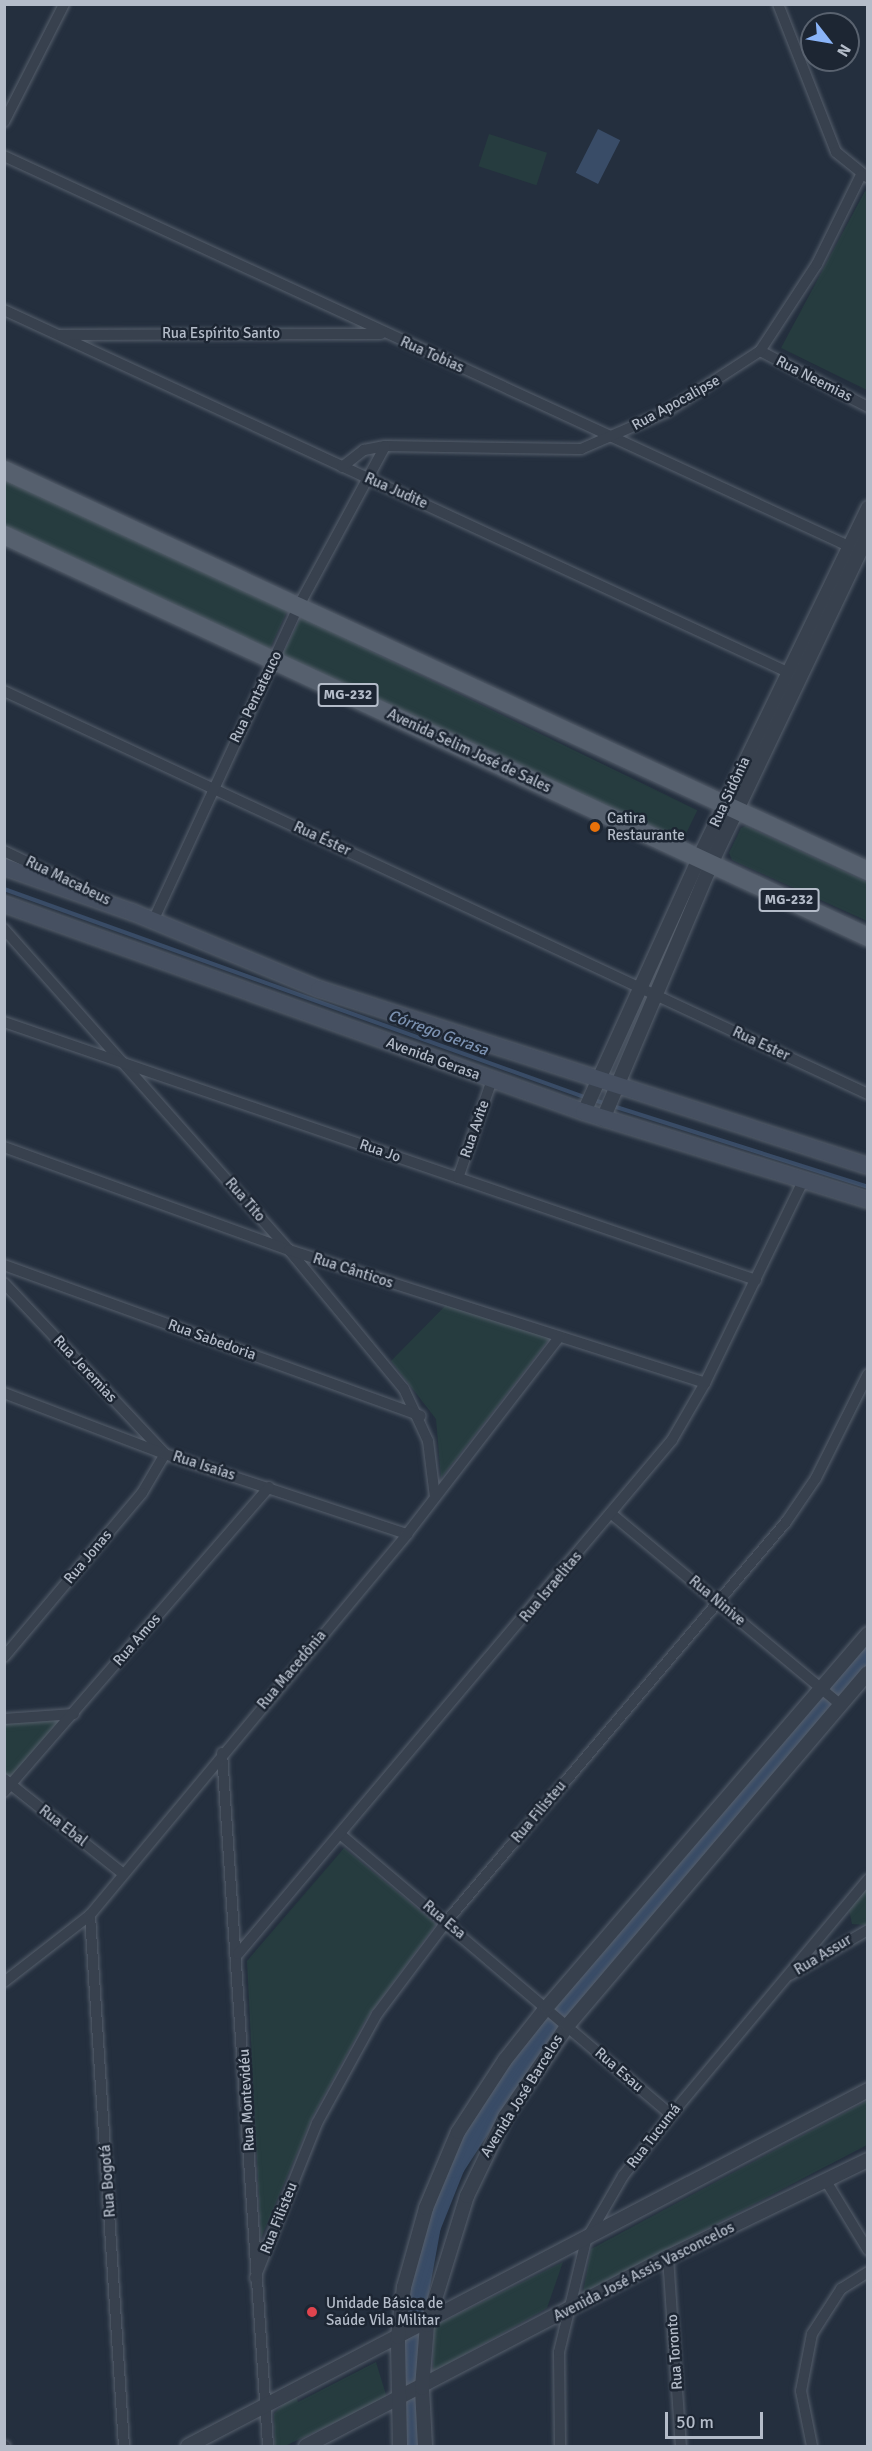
<!DOCTYPE html>
<html>
<head>
<meta charset="utf-8">
<style>
	body { margin:0 }
	#map { position:relative; width:872px; height:2451px; overflow:hidden; background:#242f3e; font-family:Signika,sans-serif }
	div>[style] { position:absolute }
	.green>* { inset:0; background:#263c3f; transform-origin:0 0 }
	.water>* { inset:0; background:#394c67; transform-origin:0 0 }
	.stream>* { height:4px; margin:-2px; padding:0 2px; transform-origin:2px; border-radius:2px; background:#394c67 }
	.river>* { height:24px; margin:-12px; padding:0 12px; transform-origin:12px; border-radius:12px; background:#394c67 }
	.roads { filter:drop-shadow(0 0 2px #565f6c) drop-shadow(0 0 2px #565f6c) }
	.minor>* { height:10px; margin:-5px; padding:0 5px; transform-origin:5px; border-radius:5px; background:#38414e }
	.tertiary>* { height:14px; margin:-7px; padding:0 7px; transform-origin:7px; border-radius:7px; background:#38414e }
	.secondary>* { height:16px; margin:-8px; padding:0 8px; transform-origin:8px; border-radius:8px; background:#465061 }
	.primary>* { height:18px; margin:-9px; padding:0 9px; transform-origin:9px; border-radius:9px; background:#56606e }
	.dots>* { width:16px; height:16px; translate:-50% -50%; box-sizing:border-box; border:3px solid #1d2633; border-radius:50% }
	span { translate:-50% -50%; white-space:nowrap; text-align:center; line-height:1.15; -webkit-text-stroke:5px #1d2633; paint-order:stroke }
	.shield-label span { padding:2px 4px; background:#1d2633; border:2px solid; border-radius:4px; -webkit-text-stroke-width:0 }
	.shield-label { font-size:14px; color:#b4bcc9; font-weight:700 }
	.street-label { font-size:15px; color:#b4bcc9 }
	.poi-label { font-size:15px; color:#b4bcc9 }
	.left { translate:0 -50%; text-align:left }
	.water-label { font-size:16px; color:#7c92b1; font-style:italic }
	.frame { position:absolute; inset:0; border:6px solid #b4bcc9; pointer-events:none }
	.north { position:absolute; left:800px; top:12px; width:60px; height:60px; box-sizing:border-box; background:#1d2633; border:2px solid #59626f; border-radius:50%; rotate:121deg; font-size:16px; font-weight:700; line-height:24px; text-align:center; color:#b4bcc9 }
	.north::after { content:''; display:block; margin:auto; width:21px; height:27px; background:#8ab4f8; clip-path:polygon(50% 0,100% 100%,50% 72%,0 100%) }
	.scale { position:absolute; left:665px; top:2412px; width:98px; height:27px; box-sizing:border-box; border:3px solid #b4bcc9; border-top:0; padding-left:8px; font-size:18px; line-height:21px; white-space:nowrap; color:#b4bcc9; -webkit-text-stroke:4px #1d2633; paint-order:stroke }
</style>
</head>
<body>
<div id="map">
	<div class="green">
		<i style="left:489px;top:134px;width:61px;height:34px;rotate:18deg"></i>
		<i style="clip-path:polygon(865px 191px,868px 192px,867px 390px,781px 348px)"></i>
		<i style="left:5px;top:478px;width:312px;height:49px;rotate:25deg"></i>
		<i style="left:301px;top:617px;width:441px;height:43px;rotate:26deg"></i>
		<i style="clip-path:polygon(746px 826px,867px 882px,867px 921px,732px 860px,729px 853px,741px 828px)"></i>
		<i style="clip-path:polygon(446px 1305px,550px 1338px,441px 1478px,436px 1419px,391px 1361px)"></i>
		<i style="clip-path:polygon(64px 1719px,11px 1780px,5px 1773px,5px 1722px)"></i>
		<i style="clip-path:polygon(344px 1848px,436px 1924px,366px 2019px,312px 2117px,261px 2238px,247px 1961px)"></i>
		<i style="clip-path:polygon(867px 1886px,867px 1925px,852px 1924px,849px 1909px)"></i>
		<i style="clip-path:polygon(867px 2101px,867px 2145px,583px 2293px,591px 2249px)"></i>
		<i style="clip-path:polygon(563px 2262px,547px 2308px,433px 2372px,434px 2326px)"></i>
		<i style="clip-path:polygon(376px 2362px,387px 2398px,285px 2446px,275px 2446px,274px 2414px,295px 2392px,298px 2402px)"></i>
	</div>
	<div class="water">
		<i style="left:598px;top:129px;width:25px;height:49px;rotate:27deg"></i>
	</div>
	<div class="stream">
		<i style="left:4px;top:889px;width:619px;rotate:19.72deg"></i>
		<i style="left:594px;top:1100px;width:287px;rotate:17.6deg"></i>
	</div>
	<div class="river">
		<i style="left:410px;top:2446px;width:105px;rotate:-91.1deg"></i>
		<i style="left:408px;top:2341px;width:117px;rotate:-79.7deg"></i>
		<i style="left:429px;top:2226px;width:65px;rotate:-68.2deg"></i>
		<i style="left:453px;top:2166px;width:140px;rotate:-57deg"></i>
		<i style="left:529px;top:2049px;width:527px;rotate:-50deg"></i>
	</div>
	<div class="roads">
		<div class="minor">
			<i style="left:778px;top:4px;width:159px;rotate:68.6deg"></i>
			<i style="left:836px;top:152px;width:40px;rotate:39deg"></i>
			<i style="left:4px;top:122px;width:132px;rotate:-63deg"></i>
			<i style="left:4px;top:156px;width:940px;rotate:24.79deg"></i>
			<i style="left:4px;top:310px;width:870px;rotate:24.8deg"></i>
			<i style="left:61px;top:335px;width:320px;rotate:-0.2deg"></i>
			<i style="left:760px;top:351px;width:122px;rotate:27.4deg"></i>
			<i style="left:342px;top:467px;width:28px;rotate:-38deg"></i>
			<i style="left:364px;top:450px;width:21px;rotate:-11deg"></i>
			<i style="left:385px;top:446px;width:196px;rotate:0.9deg"></i>
			<i style="left:581px;top:449px;width:93px;rotate:-23.5deg"></i>
			<i style="left:666px;top:412px;width:112px;rotate:-33deg"></i>
			<i style="left:760px;top:351px;width:104px;rotate:-56.8deg"></i>
			<i style="left:817px;top:264px;width:99px;rotate:-63.7deg"></i>
			<i style="left:4px;top:691px;width:953px;rotate:25.01deg"></i>
			<i style="left:4px;top:851px;width:81px;rotate:25.6deg"></i>
			<i style="left:153px;top:921px;width:344px;rotate:-65.2deg"></i>
			<i style="left:297px;top:609px;width:185px;rotate:-61.6deg"></i>
			<i style="left:4px;top:929px;width:429px;rotate:48.4deg"></i>
			<i style="left:289px;top:1250px;width:180px;rotate:50.4deg"></i>
			<i style="left:404px;top:1389px;width:57px;rotate:65.2deg"></i>
			<i style="left:428px;top:1441px;width:56px;rotate:82.9deg"></i>
			<i style="left:4px;top:1022px;width:795px;rotate:18.94deg"></i>
			<i style="left:4px;top:1147px;width:303px;rotate:19.9deg"></i>
			<i style="left:289px;top:1250px;width:437px;rotate:17.7deg"></i>
			<i style="left:458px;top:1178px;width:104px;rotate:-70.9deg"></i>
			<i style="left:4px;top:1265px;width:443px;rotate:19.9deg"></i>
			<i style="left:4px;top:1283px;width:235px;rotate:46.7deg"></i>
			<i style="left:165px;top:1454px;width:45px;rotate:120.5deg"></i>
			<i style="left:142px;top:1493px;width:214px;rotate:130.1deg"></i>
			<i style="left:4px;top:1393px;width:172px;rotate:20.8deg"></i>
			<i style="left:165px;top:1454px;width:255px;rotate:18.3deg"></i>
			<i style="left:613px;top:1515px;width:297px;rotate:39.8deg"></i>
			<i style="left:4px;top:1719px;width:70px;rotate:-4.1deg"></i>
			<i style="left:222px;top:1753px;width:695px;rotate:86.2deg"></i>
			<i style="left:4px;top:1779px;width:151px;rotate:38.5deg"></i>
			<i style="left:4px;top:1792px;width:404px;rotate:-49deg"></i>
			<i style="left:340px;top:1834px;width:434px;rotate:40.3deg"></i>
			<i style="left:90px;top:1915px;width:532px;rotate:86.34deg"></i>
			<i style="left:238px;top:1954px;width:673px;rotate:-49.82deg"></i>
			<i style="left:672px;top:1440px;width:66px;rotate:-59.9deg"></i>
			<i style="left:705px;top:1383px;width:227px;rotate:-64.1deg"></i>
			<i style="left:790px;top:1975px;width:90px;rotate:-30deg"></i>
			<i style="left:4px;top:1982px;width:109px;rotate:-37.9deg"></i>
			<i style="left:90px;top:1915px;width:496px;rotate:-50.2deg"></i>
			<i style="left:407px;top:1534px;width:249px;rotate:-52.3deg"></i>
			<i style="left:826px;top:2181px;width:81px;rotate:58.7deg"></i>
			<i style="left:668px;top:2257px;width:189px;rotate:86.1deg"></i>
			<i style="left:255px;top:2278px;width:167px;rotate:-68.2deg"></i>
			<i style="left:317px;top:2123px;width:124px;rotate:-61.2deg"></i>
			<i style="left:377px;top:2014px;width:115px;rotate:-53.1deg"></i>
			<i style="left:446px;top:1922px;width:525px;rotate:-49.64deg"></i>
			<i style="left:786px;top:1522px;width:53px;rotate:-55.7deg"></i>
			<i style="left:816px;top:1478px;width:116px;rotate:-63.4deg"></i>
			<i style="left:4px;top:2446px;width:1px"></i>
			<i style="left:560px;top:2446px;width:94px;rotate:-90.6deg"></i>
			<i style="left:559px;top:2352px;width:115px;rotate:-76.4deg"></i>
			<i style="left:586px;top:2240px;width:74px;rotate:-60deg"></i>
			<i style="left:623px;top:2176px;width:78px;rotate:-51.8deg"></i>
			<i style="left:671px;top:2115px;width:307px;rotate:-50.1deg"></i>
			<i style="left:812px;top:2446px;width:56px;rotate:-101.3deg"></i>
			<i style="left:801px;top:2391px;width:58px;rotate:-79.1deg"></i>
			<i style="left:812px;top:2334px;width:54px;rotate:-57.2deg"></i>
			<i style="left:841px;top:2289px;width:32px;rotate:-32deg"></i>
		</div>
		<div class="tertiary">
			<i style="left:584px;top:1112px;width:279px;rotate:-65.6deg"></i>
			<i style="left:699px;top:858px;width:389px;rotate:-64.2deg"></i>
			<i style="left:603px;top:1119px;width:277px;rotate:-67deg"></i>
			<i style="left:711px;top:864px;width:365px;rotate:-64.5deg"></i>
			<i style="left:188px;top:2446px;width:768px;rotate:-27.63deg"></i>
			<i style="left:306px;top:2446px;width:408px;rotate:-27.6deg"></i>
			<i style="left:668px;top:2257px;width:222px;rotate:-25.9deg"></i>
			<i style="left:400px;top:2446px;width:109px;rotate:-91.1deg"></i>
			<i style="left:398px;top:2337px;width:50px;rotate:-83.2deg"></i>
			<i style="left:404px;top:2287px;width:82px;rotate:-74.4deg"></i>
			<i style="left:426px;top:2208px;width:82px;rotate:-67.2deg"></i>
			<i style="left:458px;top:2132px;width:86px;rotate:-56.9deg"></i>
			<i style="left:505px;top:2060px;width:68px;rotate:-51.6deg"></i>
			<i style="left:547px;top:2007px;width:492px;rotate:-49.3deg"></i>
			<i style="left:425px;top:2446px;width:58px;rotate:-93deg"></i>
			<i style="left:422px;top:2388px;width:63px;rotate:-85.5deg"></i>
			<i style="left:427px;top:2325px;width:135px;rotate:-72.8deg"></i>
			<i style="left:467px;top:2196px;width:88px;rotate:-64.3deg"></i>
			<i style="left:505px;top:2117px;width:112px;rotate:-55.6deg"></i>
			<i style="left:568px;top:2025px;width:462px;rotate:-49.6deg"></i>
		</div>
		<div class="secondary">
			<i style="left:4px;top:867px;width:136px;rotate:19.4deg"></i>
			<i style="left:132px;top:912px;width:202px;rotate:22.4deg"></i>
			<i style="left:319px;top:989px;width:577px;rotate:17.87deg"></i>
			<i style="left:4px;top:904px;width:616px;rotate:19.73deg"></i>
			<i style="left:584px;top:1112px;width:297px;rotate:17.2deg"></i>
		</div>
		<div class="primary">
			<i style="left:4px;top:470px;width:953px;rotate:24.9deg"></i>
			<i style="left:4px;top:535px;width:953px;rotate:24.95deg"></i>
		</div>
	</div>
	<div class="dots">
		<i style="left:595px;top:827px;background:#e8710a"></i>
		<i style="left:312px;top:2312px;background:#e0444e"></i>
	</div>
	<div class="shield-label">
		<span style="left:348px;top:695px">MG-232</span>
		<span style="left:789px;top:900px">MG-232</span>
	</div>
	<div class="street-label">
		<span style="left:221px;top:334px">Rua Espírito Santo</span>
		<span style="left:432px;top:355px;rotate:24deg">Rua Tobias</span>
		<span style="left:814px;top:379px;rotate:27deg">Rua Neemias</span>
		<span style="left:676px;top:403px;rotate:-29deg">Rua Apocalipse</span>
		<span style="left:396px;top:491px;rotate:24deg">Rua Judite</span>
		<span style="left:256px;top:697px;rotate:-64deg">Rua Pentateuco</span>
		<span style="left:469px;top:751px;rotate:25deg">Avenida Selim José de Sales</span>
		<span style="left:730px;top:792px;rotate:-65deg">Rua Sidônia</span>
		<span style="left:322px;top:839px;rotate:25deg">Rua Éster</span>
		<span style="left:68px;top:881px;rotate:26deg">Rua Macabeus</span>
		<span style="left:761px;top:1044px;rotate:25deg">Rua Ester</span>
		<span style="left:433px;top:1059px;rotate:20deg">Avenida Gerasa</span>
		<span style="left:475px;top:1129px;rotate:-71deg">Rua Avite</span>
		<span style="left:380px;top:1151px;rotate:19deg">Rua Jo</span>
		<span style="left:245px;top:1200px;rotate:49deg">Rua Tito</span>
		<span style="left:353px;top:1271px;rotate:18deg">Rua Cânticos</span>
		<span style="left:212px;top:1340px;rotate:20deg">Rua Sabedoria</span>
		<span style="left:85px;top:1369px;rotate:47deg">Rua Jeremias</span>
		<span style="left:204px;top:1466px;rotate:18deg">Rua Isaías</span>
		<span style="left:88px;top:1557px;rotate:-50deg">Rua Jonas</span>
		<span style="left:551px;top:1587px;rotate:-50deg">Rua Israelitas</span>
		<span style="left:717px;top:1601px;rotate:40deg">Rua Ninive</span>
		<span style="left:137px;top:1640px;rotate:-49deg">Rua Amos</span>
		<span style="left:292px;top:1670px;rotate:-50deg">Rua Macedônia</span>
		<span style="left:539px;top:1812px;rotate:-50deg">Rua Filisteu</span>
		<span style="left:63px;top:1826px;rotate:38deg">Rua Ebal</span>
		<span style="left:444px;top:1920px;rotate:40deg">Rua Esa</span>
		<span style="left:823px;top:1955px;rotate:-31deg">Rua Assur</span>
		<span style="left:619px;top:2070px;rotate:41deg">Rua Esau</span>
		<span style="left:522px;top:2096px;rotate:-58deg">Avenida José Barcelos</span>
		<span style="left:247px;top:2100px;rotate:-93deg">Rua Montevidéu</span>
		<span style="left:654px;top:2136px;rotate:-52deg">Rua Tucumá</span>
		<span style="left:108px;top:2181px;rotate:-94deg">Rua Bogotá</span>
		<span style="left:279px;top:2218px;rotate:-68deg">Rua Filisteu</span>
		<span style="left:644px;top:2272px;rotate:-27deg">Avenida José Assis Vasconcelos</span>
		<span style="left:675px;top:2352px;rotate:-94deg">Rua Toronto</span>
	</div>
	<div class="poi-label">
		<span class="left" style="left:607px;top:827px">Catira<br>Restaurante</span>
		<span class="left" style="left:326px;top:2312px">Unidade Básica de<br>Saúde Vila Militar</span>
	</div>
	<div class="water-label">
		<span style="left:438px;top:1033px;rotate:20deg">Córrego Gerasa</span>
	</div>
	<div class="frame"></div>
	<div class="north">N</div>
	<div class="scale">50 m</div>
</div>
</body>
</html>
